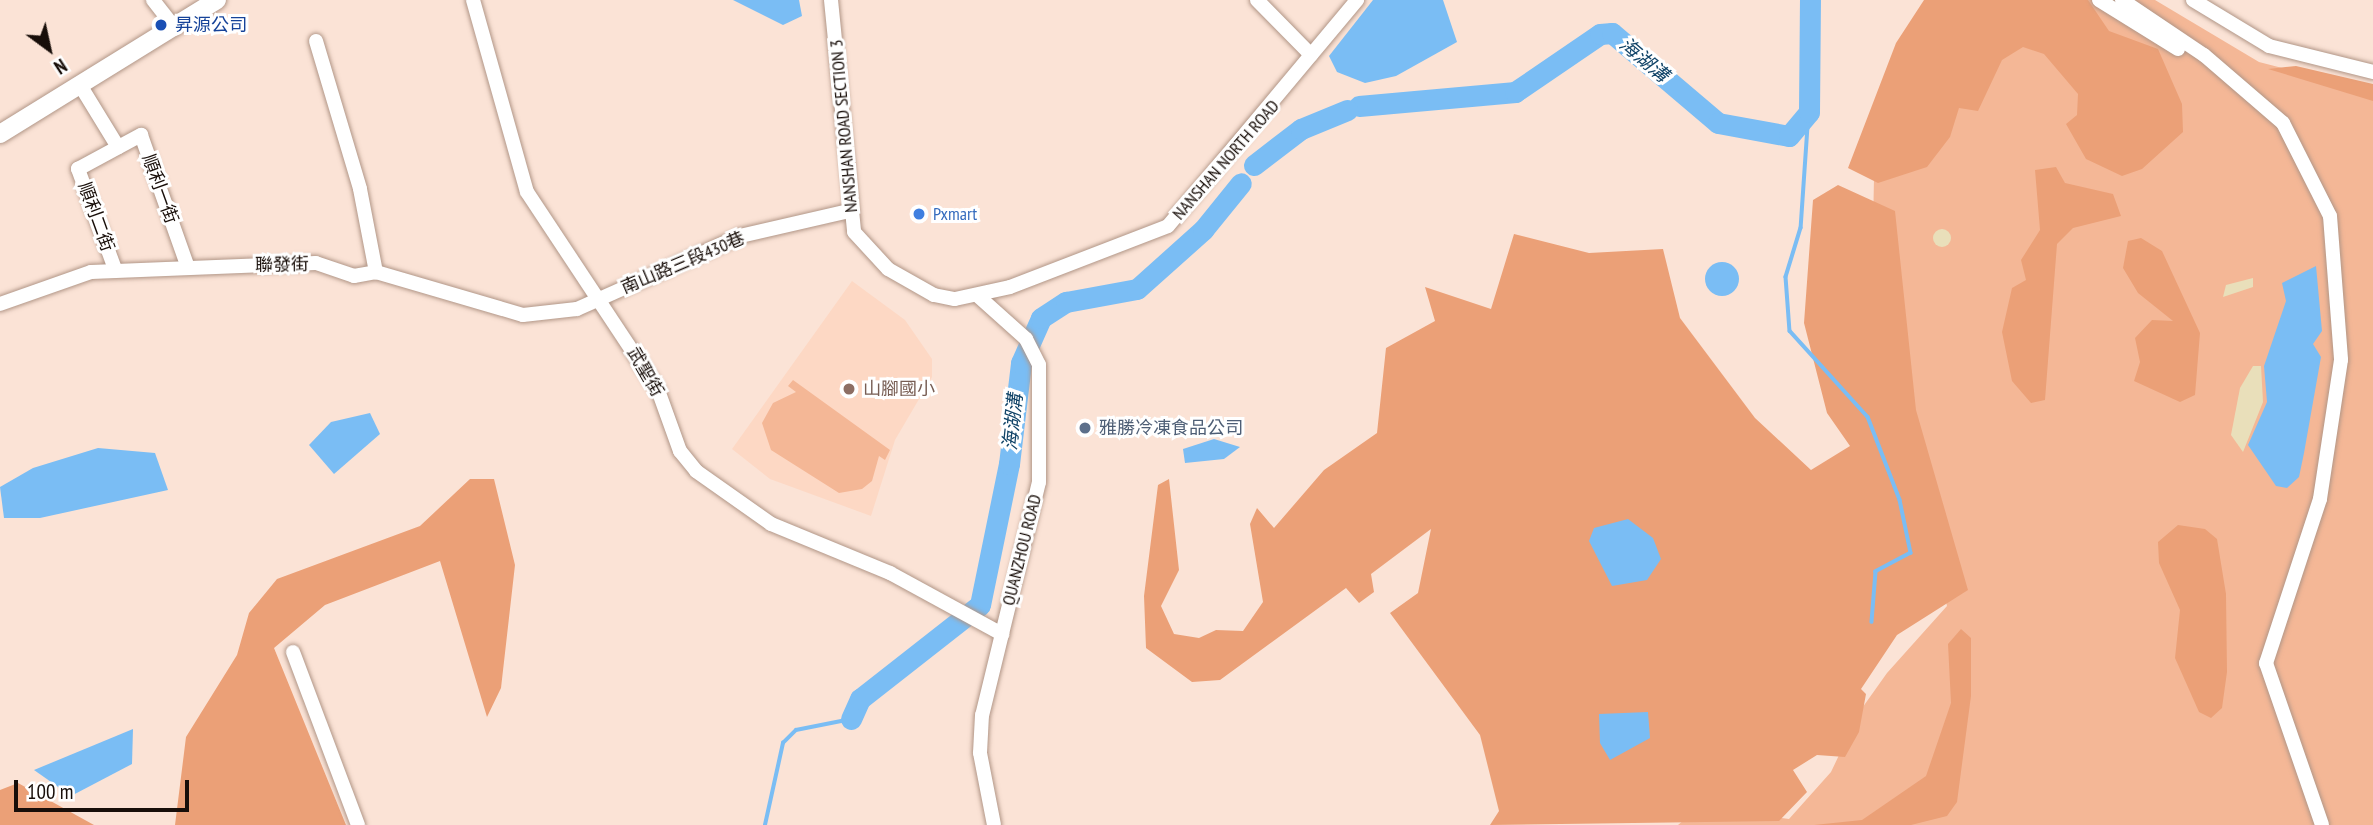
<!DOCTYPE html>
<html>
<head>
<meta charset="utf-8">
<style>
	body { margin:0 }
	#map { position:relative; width:2373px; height:825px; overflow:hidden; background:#fbe3d6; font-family:"PT Sans Narrow","Noto Sans TC",sans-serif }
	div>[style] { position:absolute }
	.built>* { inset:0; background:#fdd8c4 }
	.green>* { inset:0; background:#f4b796 }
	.forest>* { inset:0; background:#eba077 }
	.sand>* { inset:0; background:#e9dfba }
	.round { border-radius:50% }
	.water>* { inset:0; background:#7abdf4 }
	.stream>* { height:3.5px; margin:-1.75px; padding:0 1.75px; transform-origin:1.75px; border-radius:1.75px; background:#7abdf4 }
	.river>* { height:21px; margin:-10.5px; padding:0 10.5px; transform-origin:10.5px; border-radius:10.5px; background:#7abdf4 }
	.roads { filter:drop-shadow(0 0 2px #b19687) drop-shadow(0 0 2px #b19687) }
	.minor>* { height:14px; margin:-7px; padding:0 7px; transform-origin:7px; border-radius:7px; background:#fff }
	.major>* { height:18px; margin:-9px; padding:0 9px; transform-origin:9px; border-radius:9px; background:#fff }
	.dots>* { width:19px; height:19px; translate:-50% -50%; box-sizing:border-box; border:4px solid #fff; border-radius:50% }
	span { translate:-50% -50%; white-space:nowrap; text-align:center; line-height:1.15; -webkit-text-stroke:6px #fff; paint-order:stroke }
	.transit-label { font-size:18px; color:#164399 }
	.left { translate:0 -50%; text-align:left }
	.street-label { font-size:18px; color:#180e09 }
	.shop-label { font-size:18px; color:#366cbe }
	.education-label { font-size:18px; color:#785e54 }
	.service-label { font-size:18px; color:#4e5e75 }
	.water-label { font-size:19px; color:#104367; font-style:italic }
	.north { position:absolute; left:14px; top:14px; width:70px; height:70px; -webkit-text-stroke:5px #fff; paint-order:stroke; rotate:147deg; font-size:19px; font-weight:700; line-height:28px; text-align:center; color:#180e09 }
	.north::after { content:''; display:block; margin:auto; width:24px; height:32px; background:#180e09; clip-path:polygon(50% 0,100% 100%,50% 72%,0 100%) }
	.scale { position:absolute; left:14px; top:780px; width:175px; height:32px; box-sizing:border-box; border:4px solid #180e09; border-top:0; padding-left:9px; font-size:21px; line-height:24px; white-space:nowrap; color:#180e09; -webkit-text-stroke:5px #fff; paint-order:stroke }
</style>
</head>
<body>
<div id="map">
	<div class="built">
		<i style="clip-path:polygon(852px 281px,905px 320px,932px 359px,932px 377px,895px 440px,871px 516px,770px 479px,732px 449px)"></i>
	</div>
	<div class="green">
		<i style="clip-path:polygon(2020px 0,2155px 0,2259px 62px,2373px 91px,2373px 825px,1678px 825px,1699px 807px,1789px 819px,1831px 772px,1860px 711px,1887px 673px,1947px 606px,1872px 275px,1874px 178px)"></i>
		<i style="clip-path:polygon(793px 380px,890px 450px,885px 460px,879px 456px,872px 481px,862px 489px,839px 493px,771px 450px,762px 423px,773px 403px,796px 392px,788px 386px)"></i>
	</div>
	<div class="forest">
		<i style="clip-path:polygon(1924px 0,2088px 0,2109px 31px,2158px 49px,2182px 104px,2183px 132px,2142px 169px,2122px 176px,2086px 159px,2066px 124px,2077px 115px,2078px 94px,2044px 54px,2023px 47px,2002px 60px,1978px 111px,1959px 108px,1950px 137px,1927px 167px,1878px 183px,1848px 168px,1896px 43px)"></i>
		<i style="clip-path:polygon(2296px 66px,2373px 84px,2373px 101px,2268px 69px)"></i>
		<i style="clip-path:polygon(2056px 167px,2065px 183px,2113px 194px,2121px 216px,2073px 228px,2057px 244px,2045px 400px,2031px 403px,2012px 381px,2002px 332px,2012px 288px,2026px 280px,2021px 260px,2040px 230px,2035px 170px)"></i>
		<i style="clip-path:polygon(1838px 185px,1895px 211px,1916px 410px,1968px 590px,1897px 635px,1861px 689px,1866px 694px,1859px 732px,1845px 757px,1817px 755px,1793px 770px,1807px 792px,1779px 821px,1490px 825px,1499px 811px,1480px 735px,1390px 613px,1418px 593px,1431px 529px,1371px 574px,1374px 592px,1359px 603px,1346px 588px,1220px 680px,1192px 682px,1146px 648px,1144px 596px,1158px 485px,1169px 479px,1179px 570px,1161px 606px,1174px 634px,1199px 638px,1216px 630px,1243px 631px,1263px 602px,1250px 524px,1257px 508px,1274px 528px,1324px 470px,1377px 433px,1386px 348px,1435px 321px,1425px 287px,1491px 309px,1514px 234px,1589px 253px,1663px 249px,1680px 318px,1755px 418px,1811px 470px,1850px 446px,1827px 413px,1804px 323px,1813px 200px)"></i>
		<i style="clip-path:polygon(2141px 238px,2162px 251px,2200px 333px,2195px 395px,2180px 402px,2134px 381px,2140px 362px,2135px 338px,2152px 320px,2173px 321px,2138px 293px,2123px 268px,2128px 241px)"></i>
		<i style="clip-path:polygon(470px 479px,494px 479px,515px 565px,501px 688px,487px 717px,440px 561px,325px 605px,274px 648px,346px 825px,175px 825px,186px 737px,237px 655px,249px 613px,277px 579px,420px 526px)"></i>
		<i style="clip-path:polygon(2178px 525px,2205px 529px,2217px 539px,2226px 594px,2227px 672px,2222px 708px,2211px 718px,2199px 712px,2175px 658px,2180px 610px,2159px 563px,2158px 542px)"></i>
		<i style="clip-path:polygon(1961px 629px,1971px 638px,1971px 696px,1957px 802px,1947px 816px,1911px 825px,1814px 825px,1862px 820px,1926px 776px,1951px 703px,1948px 644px)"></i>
		<i style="clip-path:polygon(18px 783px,94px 825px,0 825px,0 790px)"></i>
	</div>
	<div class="sand">
		<i class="round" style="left:1933px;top:229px;width:18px;height:18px"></i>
		<i style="clip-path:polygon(2253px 278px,2253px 287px,2223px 297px,2226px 285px)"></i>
		<i style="clip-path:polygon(2253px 366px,2261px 366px,2263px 402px,2243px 452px,2231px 435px,2240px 388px)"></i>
	</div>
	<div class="water">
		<i style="clip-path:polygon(733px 0,799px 0,802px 16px,783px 25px)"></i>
		<i style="clip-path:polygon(1373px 0,1443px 0,1457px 42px,1396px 76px,1365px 83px,1337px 72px,1329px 56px)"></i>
		<i class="round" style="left:1705px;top:262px;width:34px;height:34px"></i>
		<i style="clip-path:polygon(2316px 266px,2322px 331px,2313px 344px,2321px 357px,2304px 453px,2299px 477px,2287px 488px,2276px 486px,2248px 445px,2267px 402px,2264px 366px,2286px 301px,2282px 283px)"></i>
		<i style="clip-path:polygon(370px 413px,380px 434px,334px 474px,309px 445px,331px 422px)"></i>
		<i style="clip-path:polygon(1214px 439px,1240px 447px,1224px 459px,1185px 463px,1183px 449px)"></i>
		<i style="clip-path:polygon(98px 448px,155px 453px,168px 490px,40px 518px,4px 518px,0 487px,33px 468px)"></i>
		<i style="clip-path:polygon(1628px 519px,1653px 538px,1661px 559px,1647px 580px,1612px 586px,1589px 541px,1594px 528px)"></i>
		<i style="clip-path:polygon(1648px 712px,1650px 738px,1610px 760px,1600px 743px,1599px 714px)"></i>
		<i style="clip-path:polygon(133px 729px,132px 764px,71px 796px,34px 770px)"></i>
	</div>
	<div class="stream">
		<i style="left:1809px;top:112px;width:116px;rotate:93.9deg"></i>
		<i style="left:1801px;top:228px;width:51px;rotate:107deg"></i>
		<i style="left:1786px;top:277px;width:54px;rotate:85.8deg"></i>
		<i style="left:1790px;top:331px;width:116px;rotate:47.8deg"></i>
		<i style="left:1868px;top:417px;width:89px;rotate:68.9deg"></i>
		<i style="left:1900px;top:500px;width:54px;rotate:78.3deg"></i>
		<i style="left:1911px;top:553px;width:40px;rotate:152deg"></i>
		<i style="left:1876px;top:572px;width:50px;rotate:94.6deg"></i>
		<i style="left:765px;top:825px;width:84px;rotate:-77.6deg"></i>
		<i style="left:783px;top:743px;width:18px;rotate:-45deg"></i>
		<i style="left:796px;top:730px;width:56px;rotate:-11.3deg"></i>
	</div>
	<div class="river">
		<i style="left:1359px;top:106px;width:157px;rotate:-5.1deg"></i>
		<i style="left:1515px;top:92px;width:103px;rotate:-34.3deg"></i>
		<i style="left:1600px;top:34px;width:12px;rotate:-5deg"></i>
		<i style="left:1612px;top:33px;width:139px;rotate:40.3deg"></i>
		<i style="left:1718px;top:123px;width:72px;rotate:10.4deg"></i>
		<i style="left:1789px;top:136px;width:31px;rotate:-50deg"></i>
		<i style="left:1809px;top:112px;width:112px;rotate:-89.5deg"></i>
		<i style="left:1254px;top:165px;width:59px;rotate:-37.5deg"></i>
		<i style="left:1301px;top:129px;width:50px;rotate:-22.4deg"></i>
		<i style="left:851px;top:719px;width:22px;rotate:-66deg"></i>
		<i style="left:860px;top:699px;width:152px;rotate:-38.1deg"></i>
		<i style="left:980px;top:605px;width:144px;rotate:-78.4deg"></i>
		<i style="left:1009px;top:464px;width:102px;rotate:-83.2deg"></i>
		<i style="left:1021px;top:363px;width:49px;rotate:-66deg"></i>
		<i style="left:1041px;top:318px;width:30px;rotate:-33deg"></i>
		<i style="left:1066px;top:302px;width:72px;rotate:-10.4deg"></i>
		<i style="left:1137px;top:289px;width:89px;rotate:-41.8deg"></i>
		<i style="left:1203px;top:230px;width:60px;rotate:-51deg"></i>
	</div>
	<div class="roads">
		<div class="minor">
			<i style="left:153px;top:0;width:34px;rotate:52deg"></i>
			<i style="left:473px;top:0;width:199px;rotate:74.3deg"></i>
			<i style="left:527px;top:192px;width:237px;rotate:56.5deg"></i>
			<i style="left:658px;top:390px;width:65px;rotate:70.2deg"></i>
			<i style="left:680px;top:451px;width:26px;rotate:51deg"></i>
			<i style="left:696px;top:471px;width:92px;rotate:35.2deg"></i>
			<i style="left:771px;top:524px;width:129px;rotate:22.4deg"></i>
			<i style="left:890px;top:573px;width:128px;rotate:28.6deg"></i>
			<i style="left:831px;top:0;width:233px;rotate:84.3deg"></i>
			<i style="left:854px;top:232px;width:50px;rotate:47.4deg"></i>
			<i style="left:888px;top:269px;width:53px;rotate:29.5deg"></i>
			<i style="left:934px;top:295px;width:21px;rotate:11deg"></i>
			<i style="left:955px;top:299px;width:56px;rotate:-12.3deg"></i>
			<i style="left:1010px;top:287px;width:169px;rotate:-21.1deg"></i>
			<i style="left:1168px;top:226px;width:295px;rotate:-50.1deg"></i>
			<i style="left:1257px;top:0;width:77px;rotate:45.5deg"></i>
			<i style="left:2099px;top:0;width:93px;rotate:31.8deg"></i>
			<i style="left:2122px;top:0;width:99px;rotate:33.9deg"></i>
			<i style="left:2204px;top:55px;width:104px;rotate:40.7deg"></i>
			<i style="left:2283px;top:123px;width:104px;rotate:63.2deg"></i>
			<i style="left:2330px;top:216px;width:144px;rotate:85.6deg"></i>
			<i style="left:2341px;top:360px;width:141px;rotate:98.6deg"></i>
			<i style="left:2320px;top:499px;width:173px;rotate:108.2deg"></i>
			<i style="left:2266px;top:663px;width:171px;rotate:70.9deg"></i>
			<i style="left:2193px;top:0;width:89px;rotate:31.2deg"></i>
			<i style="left:2269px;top:46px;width:107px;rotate:14deg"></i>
			<i style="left:316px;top:41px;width:154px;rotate:73.4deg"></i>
			<i style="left:360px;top:189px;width:85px;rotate:79.1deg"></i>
			<i style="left:80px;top:85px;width:73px;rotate:58.5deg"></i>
			<i style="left:115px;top:269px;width:107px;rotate:-110.3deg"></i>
			<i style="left:78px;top:169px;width:72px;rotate:-28.4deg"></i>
			<i style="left:141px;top:135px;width:141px;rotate:70.5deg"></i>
			<i style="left:977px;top:295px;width:66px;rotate:41.9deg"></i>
			<i style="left:1026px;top:339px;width:29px;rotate:63deg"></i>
			<i style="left:1039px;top:365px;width:117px;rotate:90deg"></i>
			<i style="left:1039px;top:482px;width:240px;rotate:103.7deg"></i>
			<i style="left:982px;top:715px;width:38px;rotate:93deg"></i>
			<i style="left:980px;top:753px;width:73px;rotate:79deg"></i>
			<i style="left:0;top:304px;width:96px;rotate:-19.4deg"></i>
			<i style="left:91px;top:272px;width:225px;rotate:-2.3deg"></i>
			<i style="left:316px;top:263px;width:40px;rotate:18.9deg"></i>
			<i style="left:354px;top:276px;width:22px;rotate:-10deg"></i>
			<i style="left:376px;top:272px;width:153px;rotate:16.3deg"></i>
			<i style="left:523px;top:315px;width:54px;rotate:-6.3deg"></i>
			<i style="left:577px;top:309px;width:179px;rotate:-24.1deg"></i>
			<i style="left:740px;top:236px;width:112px;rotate:-12.9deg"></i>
			<i style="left:293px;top:652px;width:185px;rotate:69.4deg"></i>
		</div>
		<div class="major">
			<i style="left:0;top:134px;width:255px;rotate:-31.7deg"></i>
		</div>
	</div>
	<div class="dots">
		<i style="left:161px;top:25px;background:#1a4fb4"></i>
		<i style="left:919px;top:214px;background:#3f7fe0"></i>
		<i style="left:849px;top:389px;background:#8d6e63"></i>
		<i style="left:1085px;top:428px;background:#5c6f8a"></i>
	</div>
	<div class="transit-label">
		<span class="left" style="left:175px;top:25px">昇源公司</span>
	</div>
	<div class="street-label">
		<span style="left:844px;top:126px;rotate:-95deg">NANSHAN ROAD SECTION 3</span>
		<span style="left:1226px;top:160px;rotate:-49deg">NANSHAN NORTH ROAD</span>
		<span style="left:160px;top:189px;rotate:70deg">順利一街</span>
		<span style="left:96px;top:217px;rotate:70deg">順利二街</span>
		<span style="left:683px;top:263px;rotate:-23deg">南山路三段430巷</span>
		<span style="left:282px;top:265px;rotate:-1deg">聯發街</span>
		<span style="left:645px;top:372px;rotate:60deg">武聖街</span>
		<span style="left:1022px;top:550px;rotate:-76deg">QUANZHOU ROAD</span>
	</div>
	<div class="shop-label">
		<span class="left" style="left:933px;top:214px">Pxmart</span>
	</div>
	<div class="education-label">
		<span class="left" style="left:863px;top:389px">山腳國小</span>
	</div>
	<div class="service-label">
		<span class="left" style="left:1099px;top:428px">雅勝冷凍食品公司</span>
	</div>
	<div class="water-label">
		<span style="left:1644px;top:60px;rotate:40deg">海湖溝</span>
		<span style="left:1013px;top:422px;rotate:-84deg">海湖溝</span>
	</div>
	<div class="north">N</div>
	<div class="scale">100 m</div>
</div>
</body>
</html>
